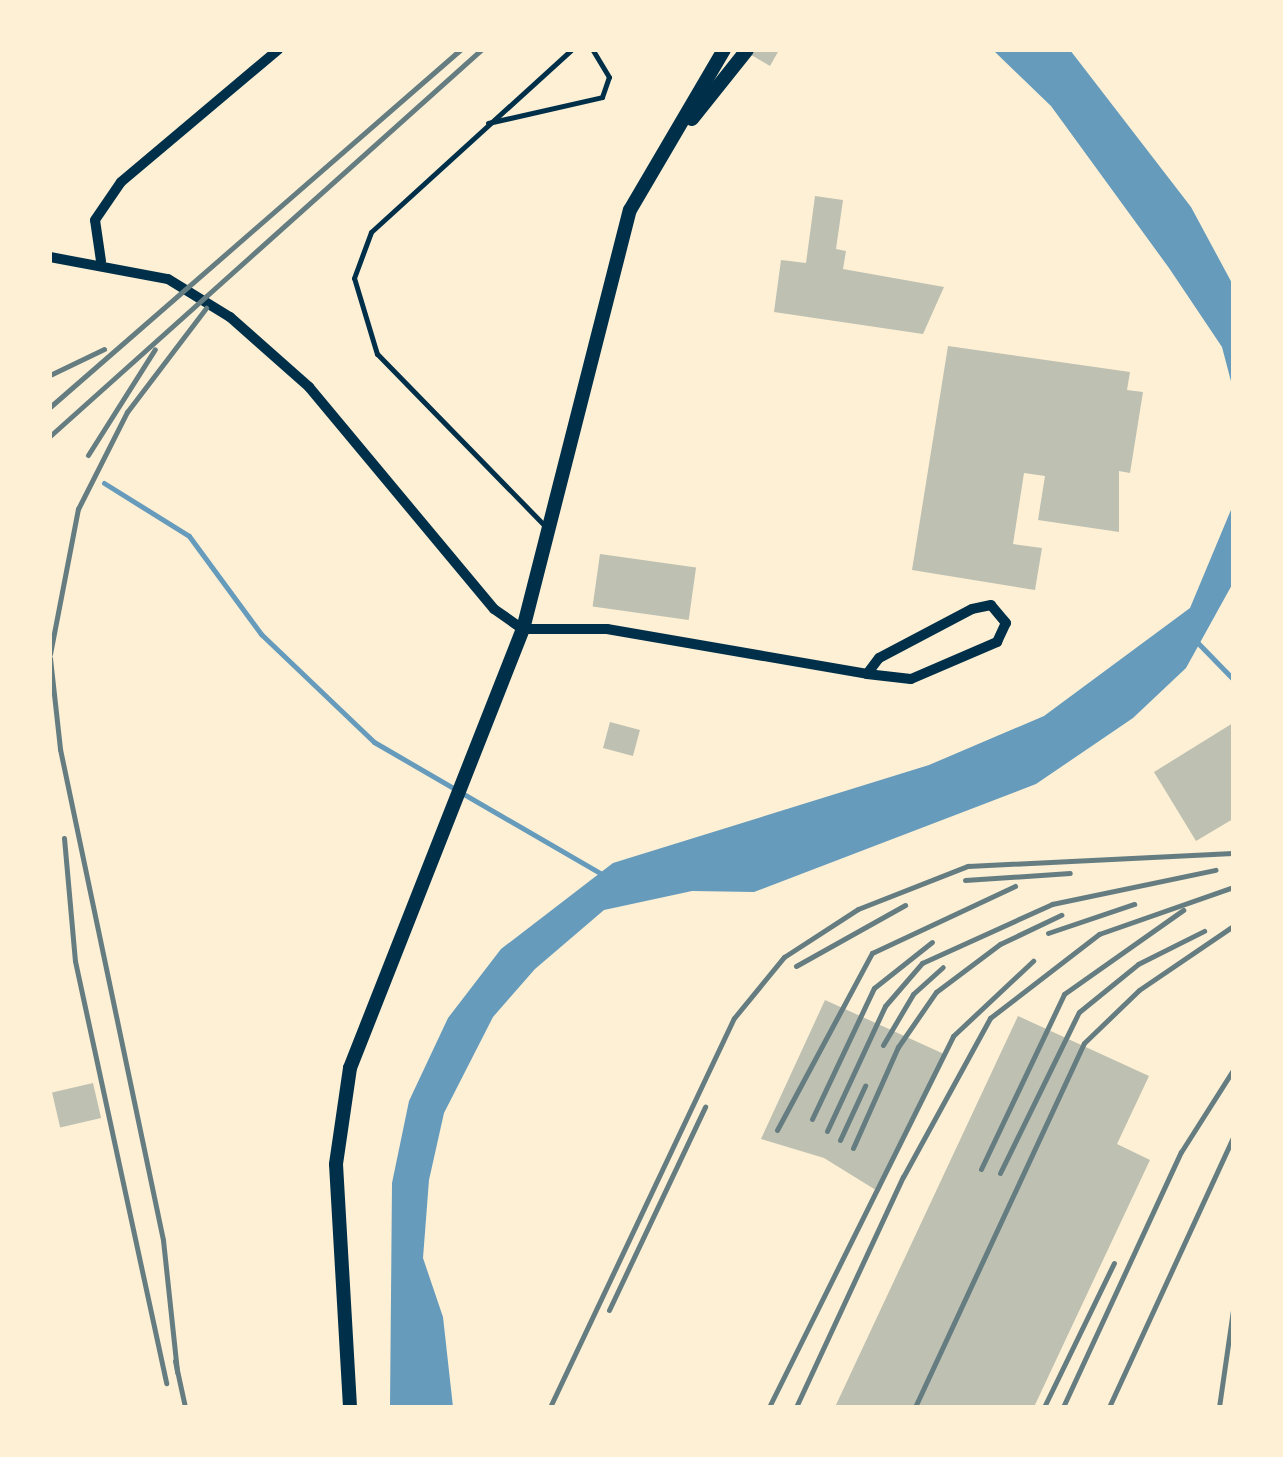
<!DOCTYPE html>
<html>
<head>
<meta charset="utf-8">
<style>
	body { margin:0 }
	#map { position:relative; width:1283px; height:1457px; overflow:hidden; background:#fdf0d5; font-family:"DejaVu Sans",sans-serif }
	div>[style] { position:absolute }
	.water>* { inset:0; background:#669bbc }
	.stream>* { height:5px; margin:-2.5px; padding:0 2.5px; transform-origin:2.5px; border-radius:2.5px; background:#669bbc }
	.building>* { inset:0; background:#bec0b2; transform-origin:0 0 }
	.service>* { height:5px; margin:-2.5px; padding:0 2.5px; transform-origin:2.5px; border-radius:2.5px; background:#003049 }
	.minor>* { height:10px; margin:-5px; padding:0 5px; transform-origin:5px; border-radius:5px; background:#003049 }
	.tertiary>* { height:14px; margin:-7px; padding:0 7px; transform-origin:7px; border-radius:7px; background:#003049 }
	.rail>* { height:5px; margin:-2.5px; padding:0 2.5px; transform-origin:2.5px; border-radius:2.5px; background:#657d81 }
	span { translate:-50% -50%; white-space:nowrap; text-align:center; line-height:1.15; -webkit-text-stroke:10px #fdf0d5; paint-order:stroke }
	.frame { position:absolute; inset:0; border:52px solid #fdf0d5; pointer-events:none }
</style>
</head>
<body>
<div id="map">
	<div class="water">
		<i style="clip-path:polygon(993px 50px,1070px 50px,1191px 207px,1233px 285px,1233px 389px,1222px 347px,1169px 268px,1051px 106px)"></i>
		<i style="clip-path:polygon(1233px 505px,1233px 583px,1186px 668px,1133px 718px,1036px 784px,754px 892px,692px 891px,604px 910px,535px 969px,493px 1017px,444px 1113px,429px 1180px,423px 1258px,443px 1317px,453px 1407px,390px 1407px,392px 1183px,409px 1101px,448px 1018px,501px 949px,613px 863px,929px 765px,1044px 716px,1190px 608px)"></i>
	</div>
	<div class="stream">
		<i style="left:104px;top:483px;width:100px;rotate:31.9deg"></i>
		<i style="left:189px;top:536px;width:122px;rotate:53.7deg"></i>
		<i style="left:261px;top:634px;width:156px;rotate:43.7deg"></i>
		<i style="left:374px;top:742px;width:263px;rotate:30.1deg"></i>
		<i style="left:1197px;top:642px;width:52px;rotate:45.8deg"></i>
	</div>
	<div class="building">
		<i style="clip-path:polygon(743px 50px,779px 50px,770px 66px)"></i>
		<i style="clip-path:polygon(815px 196px,843px 200px,836px 249px,846px 251px,843px 269px,944px 287px,923px 334px,774px 312px,781px 260px,806px 263px)"></i>
		<i style="clip-path:polygon(948px 346px,1130px 372px,1127px 390px,1143px 392px,1130px 473px,1119px 471px,1119px 532px,1038px 520px,1045px 476px,1024px 473px,1013px 544px,1042px 548px,1035px 590px,912px 570px)"></i>
		<i style="left:600px;top:554px;width:97px;height:53px;rotate:8deg"></i>
		<i style="left:610px;top:722px;width:31px;height:27px;rotate:15deg"></i>
		<i style="clip-path:polygon(1233px 723px,1233px 819px,1196px 841px,1154px 772px)"></i>
		<i style="clip-path:polygon(825px 1000px,944px 1054px,879px 1192px,824px 1158px,761px 1139px)"></i>
		<i style="clip-path:polygon(1018px 1016px,1149px 1076px,1117px 1144px,1150px 1160px,1034px 1407px,835px 1407px)"></i>
		<i style="left:93px;top:1083px;width:36px;height:42px;rotate:77deg"></i>
	</div>
	<div class="service">
		<i style="left:488px;top:123px;width:117px;rotate:-12.8deg"></i>
		<i style="left:602px;top:97px;width:21px;rotate:-71deg"></i>
		<i style="left:609px;top:77px;width:31px;rotate:-121deg"></i>
		<i style="left:547px;top:528px;width:243px;rotate:-134.3deg"></i>
		<i style="left:377px;top:354px;width:79px;rotate:-106.8deg"></i>
		<i style="left:354px;top:278px;width:49px;rotate:-69.7deg"></i>
		<i style="left:371px;top:232px;width:270px;rotate:-42.3deg"></i>
	</div>
	<div class="minor">
		<i style="left:50px;top:257px;width:120px;rotate:10.6deg"></i>
		<i style="left:168px;top:279px;width:73px;rotate:31.5deg"></i>
		<i style="left:230px;top:317px;width:106px;rotate:41.5deg"></i>
		<i style="left:309px;top:387px;width:289px;rotate:50.2deg"></i>
		<i style="left:494px;top:609px;width:35px;rotate:35deg"></i>
		<i style="left:523px;top:629px;width:84px"></i>
		<i style="left:607px;top:629px;width:264px;rotate:9.8deg"></i>
		<i style="left:867px;top:674px;width:44px;rotate:6.5deg"></i>
		<i style="left:911px;top:679px;width:94px;rotate:-23.3deg"></i>
		<i style="left:997px;top:642px;width:21px;rotate:-65deg"></i>
		<i style="left:1006px;top:623px;width:23px;rotate:-130deg"></i>
		<i style="left:991px;top:605px;width:19px;rotate:168deg"></i>
		<i style="left:972px;top:609px;width:105px;rotate:152.2deg"></i>
		<i style="left:879px;top:658px;width:20px;rotate:127deg"></i>
		<i style="left:101px;top:261px;width:41px;rotate:-98.3deg"></i>
		<i style="left:95px;top:220px;width:46px;rotate:-55.6deg"></i>
		<i style="left:121px;top:182px;width:205px;rotate:-40.1deg"></i>
	</div>
	<div class="tertiary">
		<i style="left:692px;top:119px;width:88px;rotate:-51.4deg"></i>
		<i style="left:350px;top:1407px;width:243px;rotate:-93.3deg"></i>
		<i style="left:336px;top:1164px;width:97px;rotate:-81.7deg"></i>
		<i style="left:350px;top:1068px;width:472px;rotate:-68.5deg"></i>
		<i style="left:523px;top:629px;width:432px;rotate:-75.7deg"></i>
		<i style="left:630px;top:210px;width:186px;rotate:-59.6deg"></i>
	</div>
	<div class="rail">
		<i style="left:50px;top:375px;width:60px;rotate:-25.7deg"></i>
		<i style="left:50px;top:407px;width:544px;rotate:-41.05deg"></i>
		<i style="left:50px;top:436px;width:579px;rotate:-41.85deg"></i>
		<i style="left:88px;top:455px;width:125px;rotate:-57.7deg"></i>
		<i style="left:50px;top:654px;width:148px;rotate:-79.1deg"></i>
		<i style="left:78px;top:509px;width:109px;rotate:-63.2deg"></i>
		<i style="left:127px;top:412px;width:131px;rotate:-52.8deg"></i>
		<i style="left:50px;top:658px;width:92px;rotate:83.7deg"></i>
		<i style="left:60px;top:749px;width:502px;rotate:78.15deg"></i>
		<i style="left:163px;top:1240px;width:133px;rotate:83.9deg"></i>
		<i style="left:64px;top:838px;width:123px;rotate:84.9deg"></i>
		<i style="left:75px;top:961px;width:432px;rotate:77.8deg"></i>
		<i style="left:965px;top:880px;width:105px;rotate:-3.8deg"></i>
		<i style="left:1048px;top:933px;width:91px;rotate:-18.6deg"></i>
		<i style="left:796px;top:966px;width:125px;rotate:-29.2deg"></i>
		<i style="left:883px;top:1045px;width:59px;rotate:-59.5deg"></i>
		<i style="left:913px;top:994px;width:40px;rotate:-42deg"></i>
		<i style="left:812px;top:1119px;width:145px;rotate:-64.7deg"></i>
		<i style="left:874px;top:988px;width:74px;rotate:-38.4deg"></i>
		<i style="left:777px;top:1130px;width:201px;rotate:-61.8deg"></i>
		<i style="left:872px;top:953px;width:158px;rotate:-25.1deg"></i>
		<i style="left:827px;top:1131px;width:138px;rotate:-65.1deg"></i>
		<i style="left:885px;top:1006px;width:57px;rotate:-49.3deg"></i>
		<i style="left:922px;top:963px;width:143px;rotate:-24.4deg"></i>
		<i style="left:1052px;top:904px;width:167px;rotate:-11.8deg"></i>
		<i style="left:840px;top:1140px;width:60px;rotate:-65.2deg"></i>
		<i style="left:853px;top:1148px;width:111px;rotate:-66deg"></i>
		<i style="left:898px;top:1047px;width:67px;rotate:-55.4deg"></i>
		<i style="left:936px;top:992px;width:80px;rotate:-36.9deg"></i>
		<i style="left:1000px;top:944px;width:68px;rotate:-25.4deg"></i>
		<i style="left:981px;top:1169px;width:194px;rotate:-64.6deg"></i>
		<i style="left:1064px;top:994px;width:146px;rotate:-35.2deg"></i>
		<i style="left:1000px;top:1173px;width:179px;rotate:-63.9deg"></i>
		<i style="left:1079px;top:1012px;width:76px;rotate:-39.1deg"></i>
		<i style="left:1138px;top:964px;width:74px;rotate:-26.6deg"></i>
		<i style="left:609px;top:1310px;width:225px;rotate:-64.7deg"></i>
		<i style="left:175px;top:1361px;width:47px;rotate:77.7deg"></i>
		<i style="left:550px;top:1407px;width:430px;rotate:-64.7deg"></i>
		<i style="left:734px;top:1018px;width:79px;rotate:-50.7deg"></i>
		<i style="left:784px;top:957px;width:88px;rotate:-33deg"></i>
		<i style="left:858px;top:909px;width:118px;rotate:-21.4deg"></i>
		<i style="left:968px;top:866px;width:265px;rotate:-2.8deg"></i>
		<i style="left:769px;top:1407px;width:414px;rotate:-63.6deg"></i>
		<i style="left:953px;top:1036px;width:110px;rotate:-43.2deg"></i>
		<i style="left:796px;top:1407px;width:254px;rotate:-65.1deg"></i>
		<i style="left:903px;top:1177px;width:181px;rotate:-61.3deg"></i>
		<i style="left:990px;top:1018px;width:138px;rotate:-37.6deg"></i>
		<i style="left:1099px;top:934px;width:142px;rotate:-19.3deg"></i>
		<i style="left:915px;top:1407px;width:401px;rotate:-65.1deg"></i>
		<i style="left:1084px;top:1043px;width:76px;rotate:-43.9deg"></i>
		<i style="left:1139px;top:990px;width:114px;rotate:-34.2deg"></i>
		<i style="left:1044px;top:1407px;width:160px;rotate:-64.1deg"></i>
		<i style="left:1063px;top:1407px;width:281px;rotate:-65.2deg"></i>
		<i style="left:1181px;top:1152px;width:97px;rotate:-57.6deg"></i>
		<i style="left:1109px;top:1407px;width:296px;rotate:-65.3deg"></i>
		<i style="left:1219px;top:1407px;width:98px;rotate:-81.8deg"></i>
	</div>
	<div class="frame"></div>
</div>
</body>
</html>
